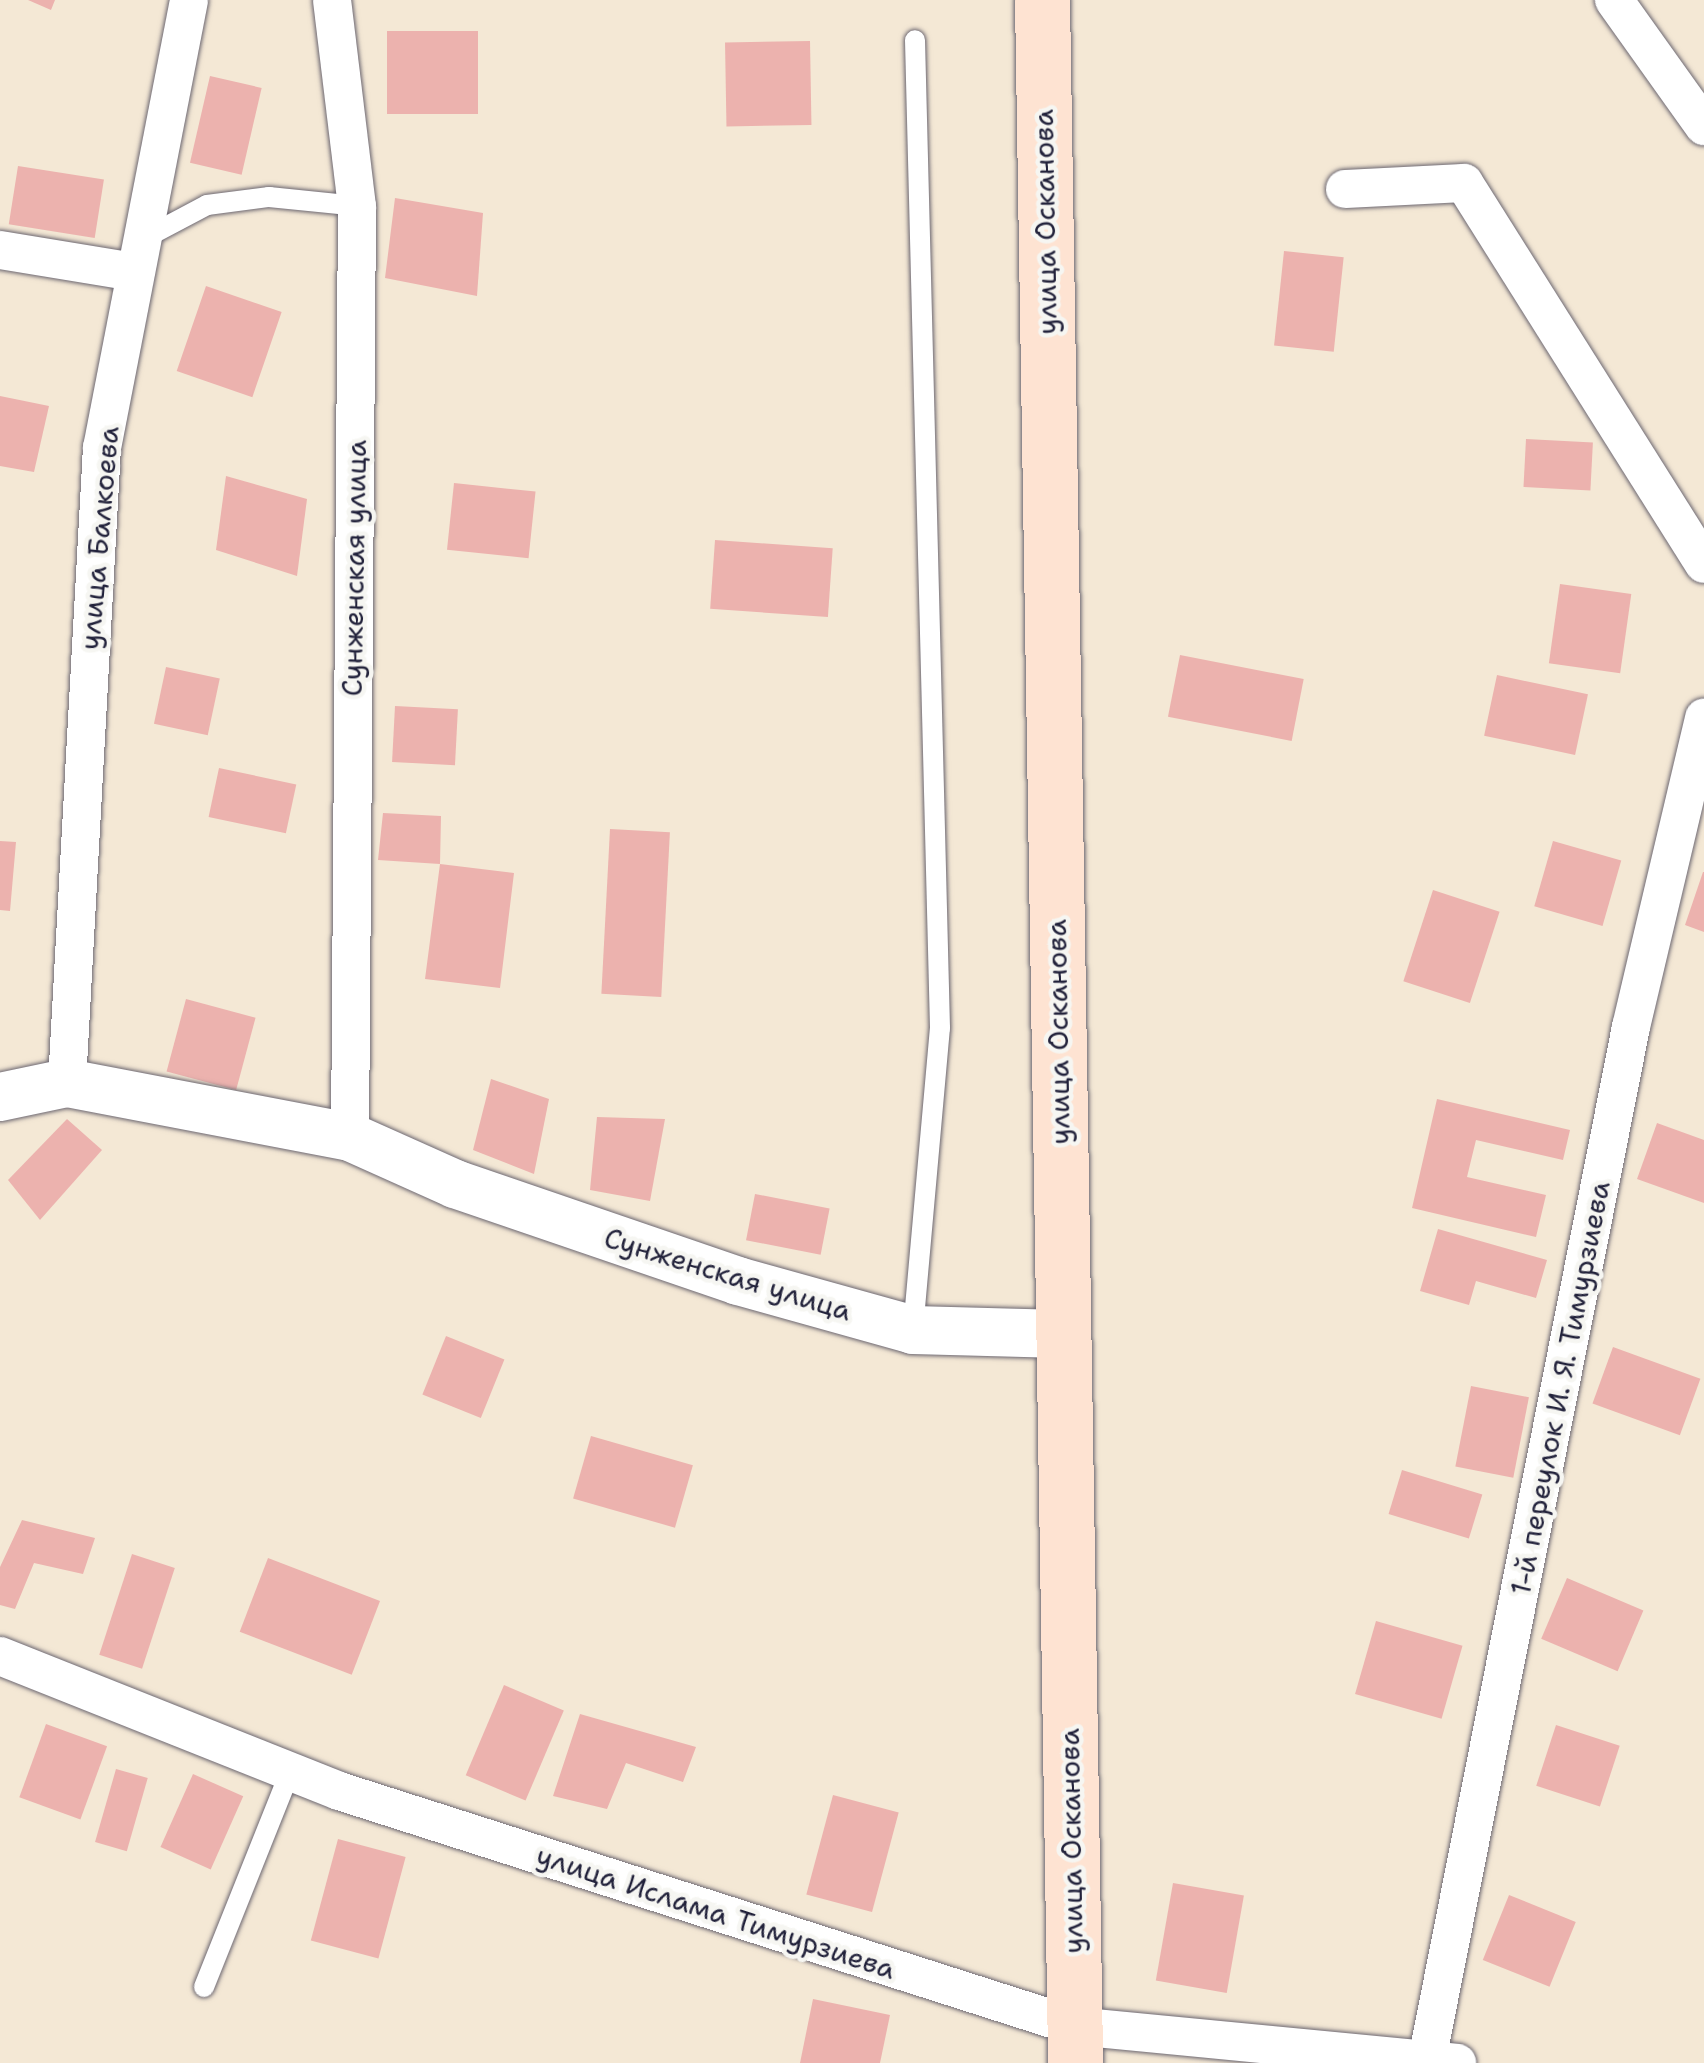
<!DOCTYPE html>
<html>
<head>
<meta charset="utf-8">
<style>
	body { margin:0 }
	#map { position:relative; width:1704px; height:2063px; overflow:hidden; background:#f4e8d5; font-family:"Shantell Sans",sans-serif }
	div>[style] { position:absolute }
	.building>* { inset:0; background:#ecb2ae; transform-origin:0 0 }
	.roads { filter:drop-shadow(0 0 2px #6c6771) drop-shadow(0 0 2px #6c6771) }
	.service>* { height:20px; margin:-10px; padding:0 10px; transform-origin:10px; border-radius:10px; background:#fff }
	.minor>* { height:38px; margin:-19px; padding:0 19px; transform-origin:19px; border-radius:19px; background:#fff }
	.tertiary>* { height:48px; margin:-24px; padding:0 24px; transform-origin:24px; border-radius:24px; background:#fff }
	.secondary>* { height:55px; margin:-27.5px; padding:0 27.5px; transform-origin:27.5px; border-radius:27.5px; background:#fee3d2 }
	span { translate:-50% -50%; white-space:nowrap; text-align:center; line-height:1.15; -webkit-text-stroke:9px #f6f6f2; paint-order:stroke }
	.street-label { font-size:28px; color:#22223b }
</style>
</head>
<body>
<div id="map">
	<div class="building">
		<i style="clip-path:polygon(28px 0,55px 0,51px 10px)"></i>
		<i style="left:387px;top:31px;width:91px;height:83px"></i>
		<i style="left:810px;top:41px;width:84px;height:85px;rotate:89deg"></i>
		<i style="left:210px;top:76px;width:53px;height:89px;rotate:13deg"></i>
		<i style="left:18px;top:166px;width:87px;height:59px;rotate:9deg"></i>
		<i style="clip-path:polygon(395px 198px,483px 213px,477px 296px,385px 278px)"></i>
		<i style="left:1284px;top:251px;width:60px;height:95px;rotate:6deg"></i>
		<i style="left:206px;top:286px;width:80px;height:90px;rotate:19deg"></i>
		<i style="clip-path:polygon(0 396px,49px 406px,34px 472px,0 466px)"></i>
		<i style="left:1526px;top:439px;width:67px;height:48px;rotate:3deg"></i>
		<i style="clip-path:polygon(226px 476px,307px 499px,297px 576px,216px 550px)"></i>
		<i style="left:454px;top:483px;width:82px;height:67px;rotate:6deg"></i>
		<i style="left:715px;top:540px;width:118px;height:69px;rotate:4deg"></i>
		<i style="left:1560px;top:584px;width:72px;height:80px;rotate:8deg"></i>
		<i style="left:1180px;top:655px;width:126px;height:63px;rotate:11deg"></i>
		<i style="left:166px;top:667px;width:55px;height:58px;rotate:12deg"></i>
		<i style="left:1497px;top:675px;width:93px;height:62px;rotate:12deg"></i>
		<i style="left:395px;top:706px;width:63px;height:56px;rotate:3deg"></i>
		<i style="left:219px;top:768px;width:79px;height:50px;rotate:12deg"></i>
		<i style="clip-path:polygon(383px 813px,441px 816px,440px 864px,514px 873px,500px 988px,425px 979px,440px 864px,378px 860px)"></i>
		<i style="left:610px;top:829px;width:60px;height:165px;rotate:3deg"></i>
		<i style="clip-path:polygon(0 841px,16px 842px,10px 911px,0 910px)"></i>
		<i style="left:1553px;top:841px;width:71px;height:68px;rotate:16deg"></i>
		<i style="clip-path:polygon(1703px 872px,1704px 872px,1704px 932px,1685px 925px)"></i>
		<i style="left:1433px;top:890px;width:70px;height:96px;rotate:18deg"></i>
		<i style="left:186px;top:999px;width:72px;height:75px;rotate:15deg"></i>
		<i style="clip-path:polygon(491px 1079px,549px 1099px,534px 1174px,473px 1150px)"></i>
		<i style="clip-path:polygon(1437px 1099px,1570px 1130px,1563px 1160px,1476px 1140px,1467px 1177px,1546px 1195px,1536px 1237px,1412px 1208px)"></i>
		<i style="clip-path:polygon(597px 1117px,665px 1119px,650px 1201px,590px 1190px)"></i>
		<i style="clip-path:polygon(67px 1119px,102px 1150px,40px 1220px,8px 1180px)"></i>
		<i style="clip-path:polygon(1657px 1123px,1704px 1140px,1704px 1203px,1637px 1179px)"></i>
		<i style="left:755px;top:1194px;width:76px;height:47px;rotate:11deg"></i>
		<i style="clip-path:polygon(1438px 1229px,1547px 1260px,1536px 1298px,1476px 1281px,1469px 1305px,1420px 1291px)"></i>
		<i style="left:446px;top:1336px;width:63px;height:63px;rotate:22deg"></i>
		<i style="left:1613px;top:1347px;width:93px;height:60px;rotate:20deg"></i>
		<i style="left:1471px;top:1386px;width:59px;height:82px;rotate:11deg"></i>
		<i style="left:591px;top:1436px;width:106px;height:65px;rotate:16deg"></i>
		<i style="left:1402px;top:1470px;width:84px;height:46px;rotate:17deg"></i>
		<i style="clip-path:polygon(22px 1520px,95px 1538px,83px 1574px,34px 1563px,15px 1609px,0 1605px,0 1567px)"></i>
		<i style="left:132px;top:1554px;width:45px;height:106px;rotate:18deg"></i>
		<i style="left:268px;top:1558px;width:120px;height:79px;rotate:21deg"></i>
		<i style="left:1567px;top:1578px;width:83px;height:66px;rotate:23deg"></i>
		<i style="left:1376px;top:1621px;width:90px;height:76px;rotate:16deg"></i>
		<i style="left:504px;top:1685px;width:65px;height:98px;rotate:23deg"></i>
		<i style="clip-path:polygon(580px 1714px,696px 1747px,683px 1782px,626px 1763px,607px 1809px,553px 1796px)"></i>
		<i style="left:46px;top:1724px;width:65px;height:78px;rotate:20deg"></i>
		<i style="left:1556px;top:1725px;width:67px;height:64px;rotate:18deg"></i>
		<i style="left:116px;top:1769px;width:33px;height:76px;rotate:16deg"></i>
		<i style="left:193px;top:1774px;width:55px;height:80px;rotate:24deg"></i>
		<i style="left:833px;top:1795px;width:68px;height:103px;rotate:15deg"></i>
		<i style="left:338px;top:1839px;width:70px;height:105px;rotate:15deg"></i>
		<i style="left:1173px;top:1883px;width:72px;height:99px;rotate:10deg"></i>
		<i style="left:1509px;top:1895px;width:72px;height:70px;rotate:22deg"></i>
		<i style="clip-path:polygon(813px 1999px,890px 2015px,880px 2063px,800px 2063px)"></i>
	</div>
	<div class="roads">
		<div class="service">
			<i style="left:141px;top:240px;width:75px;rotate:-27.9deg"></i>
			<i style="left:207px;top:205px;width:63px;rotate:-7.4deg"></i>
			<i style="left:269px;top:197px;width:88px;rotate:5.8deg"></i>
			<i style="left:913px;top:1330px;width:303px;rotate:-84.9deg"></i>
			<i style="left:940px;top:1028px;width:988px;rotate:-91.45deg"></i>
			<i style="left:204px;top:1987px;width:232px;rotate:-68.2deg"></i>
		</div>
		<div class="minor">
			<i style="left:332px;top:0;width:208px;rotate:83.1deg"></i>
			<i style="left:357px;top:206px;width:931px;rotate:90.43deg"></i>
			<i style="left:1614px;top:0;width:155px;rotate:54.5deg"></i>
			<i style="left:1345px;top:189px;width:119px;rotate:-2.9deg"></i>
			<i style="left:1464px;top:183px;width:450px;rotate:57.8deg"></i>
			<i style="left:0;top:250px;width:137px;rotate:9.3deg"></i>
			<i style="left:67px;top:1083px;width:636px;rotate:-86.85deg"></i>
			<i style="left:102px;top:448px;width:456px;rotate:-79deg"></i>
			<i style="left:0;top:1656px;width:365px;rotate:21.7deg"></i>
			<i style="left:339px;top:1791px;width:772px;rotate:17.73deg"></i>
			<i style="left:1074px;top:2026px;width:385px;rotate:5.5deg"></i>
			<i style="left:1427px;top:2060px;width:1053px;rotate:-78.83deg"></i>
			<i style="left:1631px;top:1027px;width:318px;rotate:-76.7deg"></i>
		</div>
		<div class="tertiary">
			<i style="left:0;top:1097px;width:68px;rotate:-11.8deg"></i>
			<i style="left:67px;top:1083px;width:288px;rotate:10.8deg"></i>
			<i style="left:350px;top:1137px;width:115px;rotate:24.1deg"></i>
			<i style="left:455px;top:1184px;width:299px;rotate:18.9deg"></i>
			<i style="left:738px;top:1281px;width:182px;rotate:15.6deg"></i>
			<i style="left:913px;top:1330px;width:149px;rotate:1.5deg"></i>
		</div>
		<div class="secondary">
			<i style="left:1042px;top:0;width:2063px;rotate:89.08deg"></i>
		</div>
	</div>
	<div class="street-label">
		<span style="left:1045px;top:222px;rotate:-91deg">улица Осканова</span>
		<span style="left:99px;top:538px;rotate:-85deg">улица Балкоева</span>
		<span style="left:354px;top:568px;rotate:-89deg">Сунженская улица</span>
		<span style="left:1058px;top:1032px;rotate:-91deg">улица Осканова</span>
		<span style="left:728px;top:1274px;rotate:17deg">Сунженская улица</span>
		<span style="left:1560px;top:1388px;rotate:-79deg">1-й переулок И. Я. Тимурзиева</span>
		<span style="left:1071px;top:1841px;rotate:-91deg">улица Осканова</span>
		<span style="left:716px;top:1912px;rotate:18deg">улица Ислама Тимурзиева</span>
	</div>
</div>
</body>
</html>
